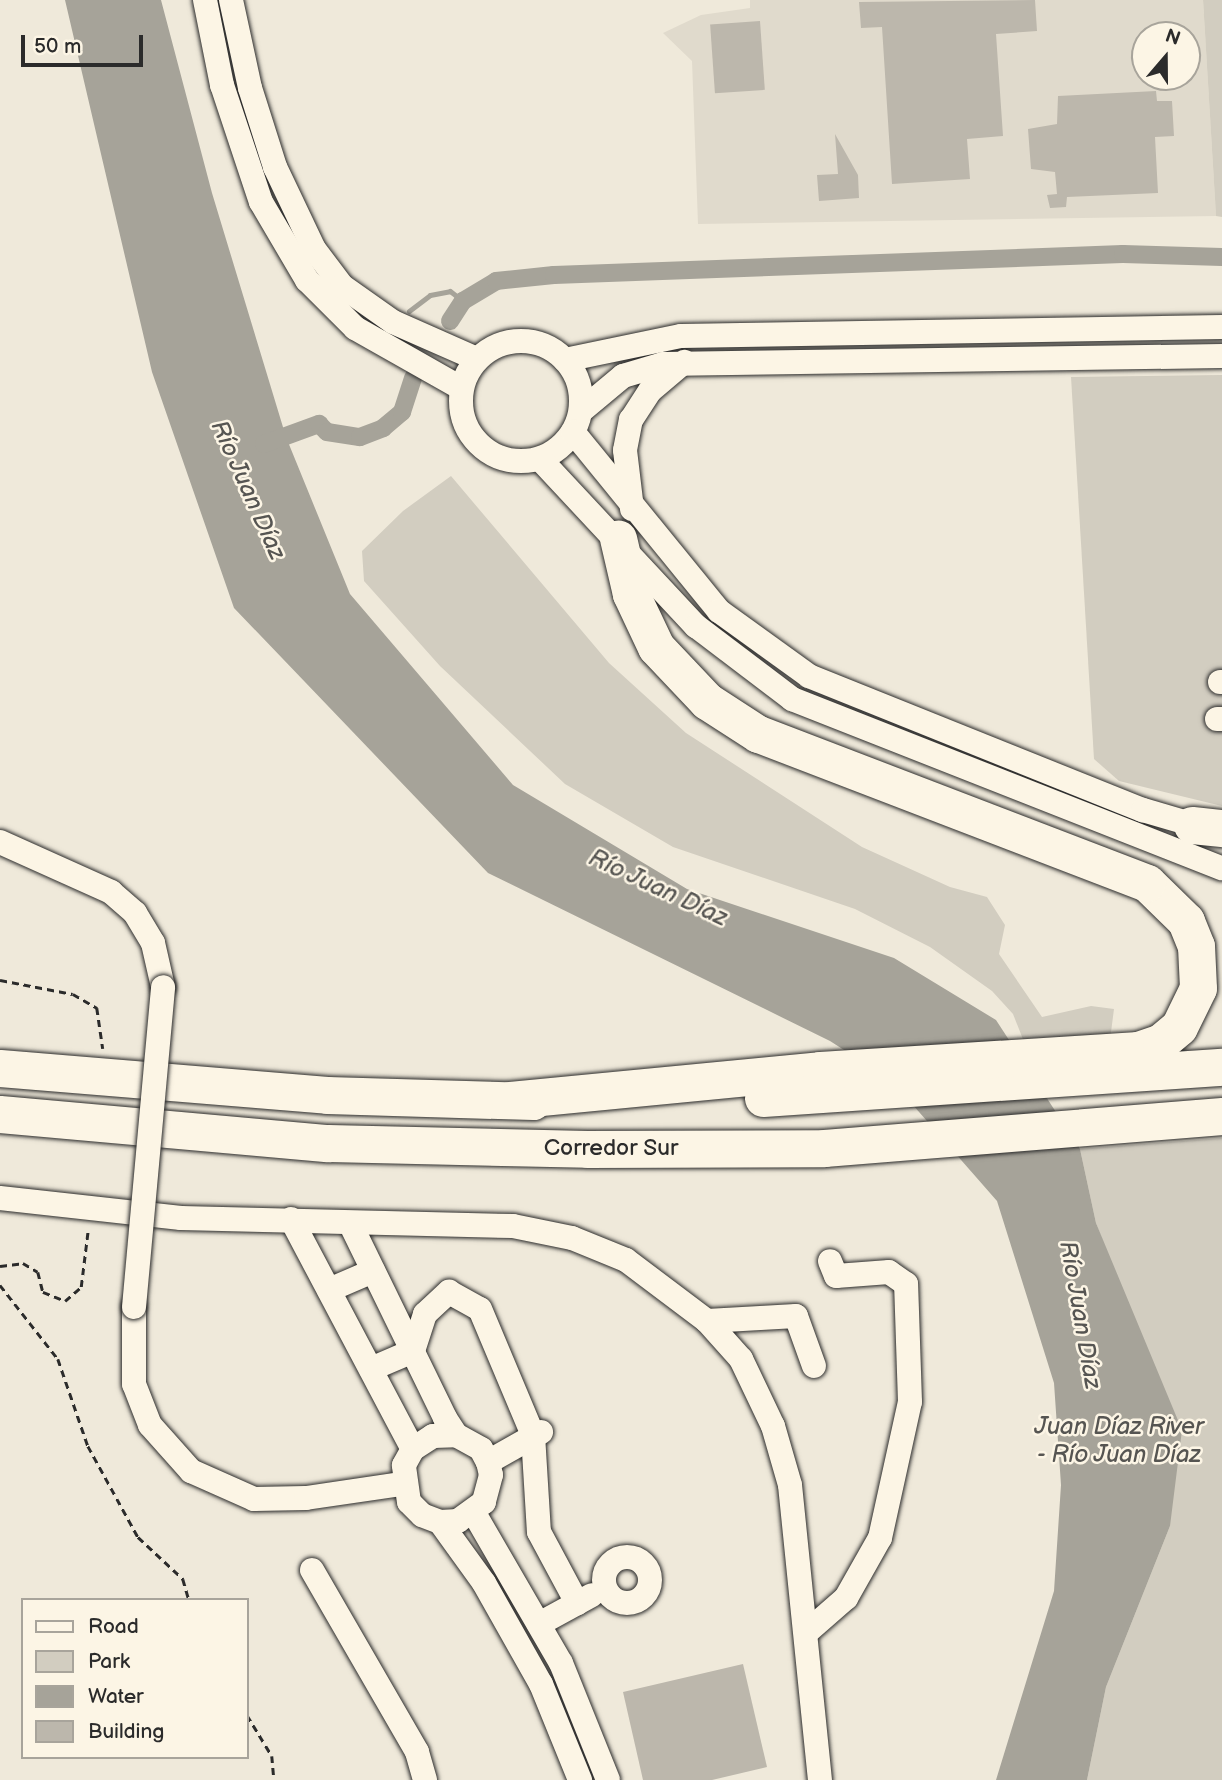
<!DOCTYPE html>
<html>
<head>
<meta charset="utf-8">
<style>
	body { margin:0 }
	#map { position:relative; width:1222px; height:1780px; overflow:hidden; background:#efe9da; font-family:"Balsamiq Sans",sans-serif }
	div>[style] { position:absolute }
	.built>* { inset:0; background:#e0dacc }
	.green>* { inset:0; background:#d2cdc0 }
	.water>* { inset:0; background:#a6a399 }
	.stream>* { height:5px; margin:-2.5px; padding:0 2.5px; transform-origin:2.5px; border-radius:2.5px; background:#a6a399 }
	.canal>* { height:18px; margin:-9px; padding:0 9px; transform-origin:9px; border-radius:9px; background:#a6a399 }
	.building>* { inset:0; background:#bcb7ac; transform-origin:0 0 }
	.path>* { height:2.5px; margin-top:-1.25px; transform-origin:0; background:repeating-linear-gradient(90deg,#2b2b2b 0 7px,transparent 0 12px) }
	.roads { filter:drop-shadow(0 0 2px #2b2b2b) drop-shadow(0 0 2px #2b2b2b) }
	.minor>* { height:24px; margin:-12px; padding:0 12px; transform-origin:12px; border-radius:12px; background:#fcf5e5 }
	.minor>.ring { margin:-12px; padding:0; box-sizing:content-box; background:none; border:24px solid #fcf5e5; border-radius:50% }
	.highway>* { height:37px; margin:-18.5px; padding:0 18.5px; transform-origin:18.5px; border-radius:18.5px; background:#fcf5e5 }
	.bridges { filter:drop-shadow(0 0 2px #2b2b2b) drop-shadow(0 0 2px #2b2b2b) }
	.minor-bridge>* { height:24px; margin:-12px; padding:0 12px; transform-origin:12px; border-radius:12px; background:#fcf5e5 }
	span { translate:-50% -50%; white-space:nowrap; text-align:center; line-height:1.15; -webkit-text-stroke:5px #fcf5e5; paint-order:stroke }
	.street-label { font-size:23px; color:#2b2b2b }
	.water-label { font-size:24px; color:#565552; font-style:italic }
	.legend { position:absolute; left:21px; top:1598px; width:228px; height:161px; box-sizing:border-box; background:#fcf5e5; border:2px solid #a8a49b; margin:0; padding:9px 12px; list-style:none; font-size:21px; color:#2b2b2b }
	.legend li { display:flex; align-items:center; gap:14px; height:35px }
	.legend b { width:35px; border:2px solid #a8a49b }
	.north { position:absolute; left:1131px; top:21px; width:70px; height:70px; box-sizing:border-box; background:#fcf5e5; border:2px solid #a8a49b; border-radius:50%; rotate:20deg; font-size:19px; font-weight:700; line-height:28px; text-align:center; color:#2b2b2b }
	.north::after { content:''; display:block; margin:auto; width:24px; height:32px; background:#2b2b2b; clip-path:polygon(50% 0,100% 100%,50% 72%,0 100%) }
	.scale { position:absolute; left:21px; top:35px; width:122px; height:32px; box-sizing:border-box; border:4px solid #2b2b2b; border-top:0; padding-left:9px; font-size:21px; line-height:24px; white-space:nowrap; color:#2b2b2b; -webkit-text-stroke:5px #fcf5e5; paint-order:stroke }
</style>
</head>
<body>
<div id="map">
	<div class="built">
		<i style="clip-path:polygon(evenodd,750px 0,1203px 0,1216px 216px,698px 224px,692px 61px,663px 33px,701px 15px,750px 8px,750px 0,1145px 35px,1187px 35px,1187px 77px,1145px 77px,1145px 35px)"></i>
	</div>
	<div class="green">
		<i style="clip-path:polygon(1203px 0,1222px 0,1222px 217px,1216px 216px)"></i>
		<i style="clip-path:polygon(1222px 375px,1222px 806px,1119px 781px,1094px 759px,1071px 377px)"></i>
		<i style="clip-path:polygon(451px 476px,609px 663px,686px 733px,862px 847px,950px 887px,987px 897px,1005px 925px,999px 954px,1042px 1017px,1091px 1006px,1114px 1009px,1110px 1040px,1026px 1047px,1013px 1014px,992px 991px,930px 947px,855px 909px,673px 847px,565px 784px,440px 666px,364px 581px,362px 551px,403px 511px)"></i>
		<i style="clip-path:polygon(1222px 1138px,1222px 1780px,1087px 1780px,1106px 1687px,1170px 1526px,1129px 1310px,1096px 1223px,1080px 1149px)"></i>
	</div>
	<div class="water">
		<i style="clip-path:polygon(65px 0,161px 0,212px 193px,286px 437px,350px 594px,513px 785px,687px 889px,894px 958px,996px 1020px,1080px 1149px,1096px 1223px,1182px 1430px,1170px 1526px,1106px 1687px,1087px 1780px,996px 1780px,1054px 1591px,1061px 1485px,1054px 1383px,997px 1201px,891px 1080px,830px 1041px,488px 873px,234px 608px,152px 372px)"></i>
	</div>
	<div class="stream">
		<i style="left:409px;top:311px;width:26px;rotate:-37deg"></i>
		<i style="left:430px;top:295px;width:20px;rotate:-11deg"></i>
		<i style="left:450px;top:291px;width:16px;rotate:38deg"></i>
	</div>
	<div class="canal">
		<i style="left:450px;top:321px;width:24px;rotate:-57deg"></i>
		<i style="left:463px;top:301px;width:39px;rotate:-31deg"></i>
		<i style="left:496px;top:281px;width:58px;rotate:-5.9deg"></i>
		<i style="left:554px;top:275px;width:569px;rotate:-2.11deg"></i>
		<i style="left:1123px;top:254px;width:99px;rotate:1.7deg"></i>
		<i style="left:264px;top:444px;width:59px;rotate:-20deg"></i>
		<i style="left:319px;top:424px;width:11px;rotate:45deg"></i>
		<i style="left:327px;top:432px;width:33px;rotate:9deg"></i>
		<i style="left:360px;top:437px;width:25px;rotate:-21deg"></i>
		<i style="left:383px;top:428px;width:25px;rotate:-40deg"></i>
		<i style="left:402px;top:412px;width:36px;rotate:-72deg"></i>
	</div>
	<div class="building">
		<i style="clip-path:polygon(1035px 0,1037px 31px,996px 34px,1003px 136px,967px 139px,970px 179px,892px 184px,882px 27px,861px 28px,859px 2px)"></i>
		<i style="left:760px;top:21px;width:69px;height:50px;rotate:86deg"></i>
		<i style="clip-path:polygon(1156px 91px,1157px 101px,1172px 101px,1174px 136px,1155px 137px,1158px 193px,1067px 197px,1066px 207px,1050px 208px,1047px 195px,1057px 194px,1055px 172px,1031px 169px,1028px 129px,1057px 124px,1058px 96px)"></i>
		<i style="clip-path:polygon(835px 134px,858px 175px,859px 198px,819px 201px,817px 175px,838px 174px)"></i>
		<i style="clip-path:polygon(743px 1664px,767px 1767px,712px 1780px,643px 1780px,623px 1692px)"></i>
	</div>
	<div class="path">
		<i style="left:0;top:980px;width:74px;rotate:10.9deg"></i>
		<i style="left:73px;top:994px;width:28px;rotate:30deg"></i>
		<i style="left:97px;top:1008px;width:41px;rotate:81.7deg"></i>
		<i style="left:0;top:1266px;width:23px;rotate:-7deg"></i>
		<i style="left:23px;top:1263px;width:17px;rotate:31deg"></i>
		<i style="left:38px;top:1272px;width:21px;rotate:76deg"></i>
		<i style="left:43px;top:1292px;width:24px;rotate:22deg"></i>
		<i style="left:65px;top:1301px;width:21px;rotate:-41deg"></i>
		<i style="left:81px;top:1287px;width:57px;rotate:-83deg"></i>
		<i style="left:0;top:1285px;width:94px;rotate:51.9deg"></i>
		<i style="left:58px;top:1359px;width:92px;rotate:71deg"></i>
		<i style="left:88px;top:1446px;width:104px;rotate:61.2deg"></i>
		<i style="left:138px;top:1537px;width:62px;rotate:43deg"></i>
		<i style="left:183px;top:1579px;width:22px;rotate:74deg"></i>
		<i style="left:247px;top:1715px;width:48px;rotate:58.6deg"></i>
		<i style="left:272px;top:1756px;width:24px;rotate:85deg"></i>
	</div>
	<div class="roads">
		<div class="minor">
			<i style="left:205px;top:0;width:87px;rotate:78.7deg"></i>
			<i style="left:222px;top:85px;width:123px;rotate:71.6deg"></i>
			<i style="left:261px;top:202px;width:91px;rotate:59.5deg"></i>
			<i style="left:307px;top:280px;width:68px;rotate:45deg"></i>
			<i style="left:355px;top:328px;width:122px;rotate:29.5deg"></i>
			<i style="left:231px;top:0;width:90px;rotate:77.8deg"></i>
			<i style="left:250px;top:88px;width:83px;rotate:72.4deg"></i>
			<i style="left:275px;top:167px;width:91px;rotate:64.6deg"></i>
			<i style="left:314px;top:249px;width:46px;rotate:52.9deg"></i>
			<i style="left:342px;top:286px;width:62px;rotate:35.2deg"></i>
			<i style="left:393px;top:322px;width:92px;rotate:23.8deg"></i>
			<i class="ring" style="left:461px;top:341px;width:96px;height:96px"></i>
			<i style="left:565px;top:360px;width:118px;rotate:-11.7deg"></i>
			<i style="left:681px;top:336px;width:541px;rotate:-0.95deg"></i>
			<i style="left:581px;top:411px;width:55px;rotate:-39.8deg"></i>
			<i style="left:623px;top:376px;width:42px;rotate:-16.7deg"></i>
			<i style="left:663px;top:364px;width:559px;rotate:-0.82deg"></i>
			<i style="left:573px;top:432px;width:231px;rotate:50.8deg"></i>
			<i style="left:719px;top:611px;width:111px;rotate:35.8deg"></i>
			<i style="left:809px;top:676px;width:360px;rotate:21.9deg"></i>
			<i style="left:1143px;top:810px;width:68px;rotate:16.3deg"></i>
			<i style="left:540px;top:459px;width:229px;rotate:47deg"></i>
			<i style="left:696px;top:626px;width:121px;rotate:37.2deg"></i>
			<i style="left:792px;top:699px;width:462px;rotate:21.5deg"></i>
			<i style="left:632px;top:509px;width:59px;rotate:-96.8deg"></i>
			<i style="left:625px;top:450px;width:31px;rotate:-79deg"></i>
			<i style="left:631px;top:420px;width:35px;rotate:-57deg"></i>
			<i style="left:650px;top:391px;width:45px;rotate:-40.5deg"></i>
			<i style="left:1220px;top:682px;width:2px"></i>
			<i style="left:1217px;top:719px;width:5px"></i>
			<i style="left:0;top:842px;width:122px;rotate:24.2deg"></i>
			<i style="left:111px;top:892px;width:32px;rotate:41deg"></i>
			<i style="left:135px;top:913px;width:35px;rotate:59deg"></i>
			<i style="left:153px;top:943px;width:45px;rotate:77.2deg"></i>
			<i style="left:0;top:1198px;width:182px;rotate:6.3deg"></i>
			<i style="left:181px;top:1218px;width:332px;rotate:1.4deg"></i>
			<i style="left:513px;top:1226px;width:60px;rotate:11.5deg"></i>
			<i style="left:572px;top:1238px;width:58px;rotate:22.2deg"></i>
			<i style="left:626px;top:1260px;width:101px;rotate:37deg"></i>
			<i style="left:707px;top:1321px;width:51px;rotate:48.2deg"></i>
			<i style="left:741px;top:1359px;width:74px;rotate:64.5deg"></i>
			<i style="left:773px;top:1426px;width:61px;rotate:73.9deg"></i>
			<i style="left:790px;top:1485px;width:297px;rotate:84.2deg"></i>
			<i style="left:291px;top:1219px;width:260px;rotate:62.1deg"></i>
			<i style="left:350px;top:1223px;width:217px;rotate:64deg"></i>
			<i style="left:445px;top:1418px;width:20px;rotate:57deg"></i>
			<i style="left:456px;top:1435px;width:29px;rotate:29deg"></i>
			<i style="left:481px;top:1449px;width:15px;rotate:62deg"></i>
			<i style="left:488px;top:1462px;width:13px;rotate:77deg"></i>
			<i style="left:491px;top:1475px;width:28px;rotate:105deg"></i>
			<i style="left:484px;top:1502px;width:32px;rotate:144deg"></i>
			<i style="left:458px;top:1521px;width:18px;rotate:177deg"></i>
			<i style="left:440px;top:1522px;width:19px;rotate:-159deg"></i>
			<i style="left:422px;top:1515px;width:18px;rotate:-135deg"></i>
			<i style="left:409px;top:1502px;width:37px;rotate:-98deg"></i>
			<i style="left:404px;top:1465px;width:18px;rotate:-61deg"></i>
			<i style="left:413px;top:1449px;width:24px;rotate:-33deg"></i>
			<i style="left:433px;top:1436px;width:23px;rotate:-2deg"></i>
			<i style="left:329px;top:1290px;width:48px;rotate:-23.4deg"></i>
			<i style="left:134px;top:1307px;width:77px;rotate:90deg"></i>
			<i style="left:134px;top:1384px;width:44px;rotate:68.7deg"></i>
			<i style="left:150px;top:1425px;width:62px;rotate:48.3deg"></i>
			<i style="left:191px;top:1471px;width:69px;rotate:24deg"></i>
			<i style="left:254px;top:1499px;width:52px;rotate:-1.1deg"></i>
			<i style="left:306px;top:1498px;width:97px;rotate:-8.3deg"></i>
			<i style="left:707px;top:1321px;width:89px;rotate:-3.2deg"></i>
			<i style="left:796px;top:1316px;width:53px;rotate:70.2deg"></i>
			<i style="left:371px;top:1369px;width:46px;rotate:-23.2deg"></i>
			<i style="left:413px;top:1351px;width:39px;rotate:-72deg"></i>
			<i style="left:425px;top:1314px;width:33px;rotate:-43deg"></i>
			<i style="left:449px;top:1292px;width:35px;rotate:29deg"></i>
			<i style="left:480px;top:1309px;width:137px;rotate:67.2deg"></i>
			<i style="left:533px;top:1435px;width:97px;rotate:86.5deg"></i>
			<i style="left:539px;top:1532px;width:81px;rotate:61.8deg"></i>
			<i style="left:488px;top:1462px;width:61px;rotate:-29.5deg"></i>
			<i style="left:474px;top:1513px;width:173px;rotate:59.9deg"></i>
			<i style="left:561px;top:1663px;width:126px;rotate:68.1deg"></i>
			<i style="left:440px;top:1522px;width:75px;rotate:54.2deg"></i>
			<i style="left:484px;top:1583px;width:116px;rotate:60.6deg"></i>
			<i style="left:541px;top:1684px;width:104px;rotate:67.9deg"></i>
			<i class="ring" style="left:604px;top:1557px;width:22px;height:22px"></i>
			<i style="left:312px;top:1570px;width:210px;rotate:60deg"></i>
			<i style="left:417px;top:1752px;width:29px;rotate:74deg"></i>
			<i style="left:539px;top:1624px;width:60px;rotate:-28.7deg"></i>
			<i style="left:807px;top:1632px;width:52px;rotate:-41.1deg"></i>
			<i style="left:846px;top:1598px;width:69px;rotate:-60.5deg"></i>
			<i style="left:880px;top:1538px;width:139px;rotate:-77.6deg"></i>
			<i style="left:910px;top:1402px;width:118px;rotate:-91.9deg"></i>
			<i style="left:906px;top:1284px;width:21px;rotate:-145deg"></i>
			<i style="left:889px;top:1272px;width:53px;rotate:175.7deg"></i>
			<i style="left:836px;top:1276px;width:16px;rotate:-112deg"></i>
		</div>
		<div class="highway">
			<i style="left:1192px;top:825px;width:30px;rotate:6deg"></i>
			<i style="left:0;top:1068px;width:328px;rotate:4.7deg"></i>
			<i style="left:327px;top:1095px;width:206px;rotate:1.7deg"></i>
			<i style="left:763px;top:1098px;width:460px;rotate:-3.9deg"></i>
			<i style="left:510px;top:1100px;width:311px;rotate:-5.5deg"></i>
			<i style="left:820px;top:1070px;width:319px;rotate:-3.6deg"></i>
			<i style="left:1138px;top:1050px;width:24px;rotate:-19deg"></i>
			<i style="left:1161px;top:1042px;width:23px;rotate:-40deg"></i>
			<i style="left:1179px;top:1027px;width:43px;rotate:-64deg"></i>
			<i style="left:1198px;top:988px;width:42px;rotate:-92.7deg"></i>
			<i style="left:1196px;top:946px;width:27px;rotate:-112deg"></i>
			<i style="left:1186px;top:921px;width:54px;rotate:-135.7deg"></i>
			<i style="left:1147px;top:883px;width:417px;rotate:-159deg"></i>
			<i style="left:758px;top:734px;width:61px;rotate:-147.1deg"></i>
			<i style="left:707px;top:701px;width:74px;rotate:-133.4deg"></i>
			<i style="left:656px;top:647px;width:59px;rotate:-115.3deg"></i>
			<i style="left:631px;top:594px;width:57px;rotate:-103.1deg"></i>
			<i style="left:0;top:1114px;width:329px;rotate:5.1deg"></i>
			<i style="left:328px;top:1143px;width:259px;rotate:1.3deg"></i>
			<i style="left:587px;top:1149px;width:237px;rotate:-0.2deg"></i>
			<i style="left:824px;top:1148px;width:399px;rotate:-4.6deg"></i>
		</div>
	</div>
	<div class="bridges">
		<div class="minor-bridge">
			<i style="left:134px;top:1307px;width:321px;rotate:-84.8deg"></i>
		</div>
	</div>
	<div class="street-label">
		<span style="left:611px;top:1148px">Corredor Sur</span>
	</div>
	<div class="water-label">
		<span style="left:248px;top:490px;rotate:66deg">Río Juan Díaz</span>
		<span style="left:658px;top:888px;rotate:25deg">Río Juan Díaz</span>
		<span style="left:1080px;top:1315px;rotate:80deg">Río Juan Díaz</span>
		<span style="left:1119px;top:1441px">Juan Díaz River<br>- Río Juan Díaz</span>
	</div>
	<ul class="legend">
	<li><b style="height:9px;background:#fcf5e5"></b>Road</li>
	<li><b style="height:19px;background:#d2cdc0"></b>Park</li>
	<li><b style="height:19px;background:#a6a399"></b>Water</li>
	<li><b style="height:19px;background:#bcb7ac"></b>Building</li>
	</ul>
	<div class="north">N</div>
	<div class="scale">50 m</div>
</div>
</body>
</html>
